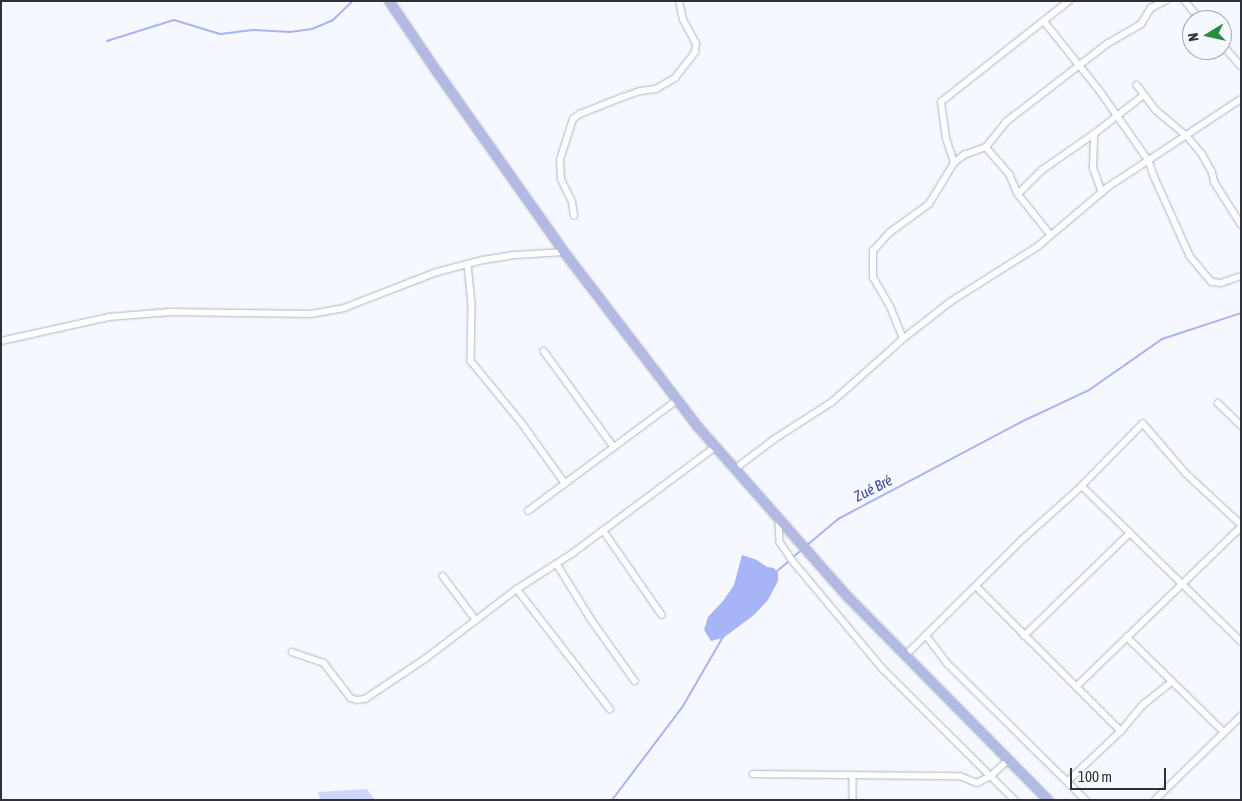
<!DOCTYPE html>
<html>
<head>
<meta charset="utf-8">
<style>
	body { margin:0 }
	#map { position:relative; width:1242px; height:801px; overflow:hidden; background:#f6f8ff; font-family:"Asap Condensed",sans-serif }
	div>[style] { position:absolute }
	.green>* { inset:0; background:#cfd7fb }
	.water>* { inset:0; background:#a7b4f5 }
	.stream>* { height:2px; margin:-1px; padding:0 1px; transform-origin:1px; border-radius:1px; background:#a7b4f5 }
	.roads { filter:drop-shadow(0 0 1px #b1b5c6) drop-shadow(0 0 1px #b1b5c6) }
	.street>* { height:5.5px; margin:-2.75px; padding:0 2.75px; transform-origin:2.75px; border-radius:2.75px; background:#fff }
	.primary>* { height:9px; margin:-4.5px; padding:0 4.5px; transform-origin:4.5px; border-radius:4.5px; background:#b2b9e2 }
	span { translate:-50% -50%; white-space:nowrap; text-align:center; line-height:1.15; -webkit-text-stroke:5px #f6f8ff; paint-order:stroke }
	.water-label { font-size:15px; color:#3e4792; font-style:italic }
	.frame { position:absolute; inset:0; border:2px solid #303138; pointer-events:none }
	.north { position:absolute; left:1182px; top:10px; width:50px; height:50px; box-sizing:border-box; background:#f6f8ff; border:1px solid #a7a8af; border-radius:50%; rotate:261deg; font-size:14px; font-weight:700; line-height:20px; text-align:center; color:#303138 }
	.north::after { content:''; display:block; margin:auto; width:18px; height:22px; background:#2a8a3d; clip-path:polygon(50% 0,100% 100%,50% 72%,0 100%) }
	.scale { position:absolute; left:1070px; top:768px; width:96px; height:22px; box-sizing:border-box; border:2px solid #303138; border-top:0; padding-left:6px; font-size:15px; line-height:18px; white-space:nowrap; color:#303138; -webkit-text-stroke:4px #f6f8ff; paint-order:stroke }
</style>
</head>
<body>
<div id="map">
	<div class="green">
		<i style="clip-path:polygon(367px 789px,375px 800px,320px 800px,318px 792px)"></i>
	</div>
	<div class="water">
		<i style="clip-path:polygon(742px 555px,757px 560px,767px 567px,774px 568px,778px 573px,778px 581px,768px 600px,754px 615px,723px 638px,711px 641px,704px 630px,708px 617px,723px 601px,734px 585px)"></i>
	</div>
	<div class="stream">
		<i style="left:107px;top:41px;width:70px;rotate:-17.4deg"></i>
		<i style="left:174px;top:20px;width:48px;rotate:16.9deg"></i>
		<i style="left:220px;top:34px;width:33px;rotate:-7deg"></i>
		<i style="left:253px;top:30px;width:37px;rotate:3deg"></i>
		<i style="left:290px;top:32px;width:22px;rotate:-8deg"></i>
		<i style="left:312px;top:29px;width:23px;rotate:-23deg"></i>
		<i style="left:333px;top:20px;width:28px;rotate:-44deg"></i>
		<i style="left:806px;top:546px;width:42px;rotate:-40.2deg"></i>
		<i style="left:838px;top:519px;width:207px;rotate:-27.9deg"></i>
		<i style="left:1021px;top:422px;width:75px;rotate:-25.2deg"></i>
		<i style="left:1089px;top:390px;width:89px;rotate:-34.9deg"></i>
		<i style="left:1162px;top:339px;width:83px;rotate:-18.2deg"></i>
		<i style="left:793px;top:557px;width:13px;rotate:-39deg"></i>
		<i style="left:776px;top:572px;width:17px;rotate:-40deg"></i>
		<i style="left:612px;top:800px;width:118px;rotate:-52.9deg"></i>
		<i style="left:683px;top:706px;width:80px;rotate:-59.9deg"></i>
	</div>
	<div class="roads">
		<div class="street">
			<i style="left:1185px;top:1px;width:25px;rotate:50deg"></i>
			<i style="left:1044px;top:21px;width:90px;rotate:51.3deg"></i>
			<i style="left:1100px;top:91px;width:85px;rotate:55deg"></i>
			<i style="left:1149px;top:161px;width:18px;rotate:71deg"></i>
			<i style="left:1155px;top:178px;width:85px;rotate:65.8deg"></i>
			<i style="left:1190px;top:256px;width:34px;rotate:50deg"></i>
			<i style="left:1212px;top:282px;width:9px;rotate:6deg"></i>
			<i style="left:1221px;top:283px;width:21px;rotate:-19deg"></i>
			<i style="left:1222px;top:44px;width:29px;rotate:49deg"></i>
			<i style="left:1137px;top:85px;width:31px;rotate:53deg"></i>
			<i style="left:1156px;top:110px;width:40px;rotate:40deg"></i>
			<i style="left:1187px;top:136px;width:23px;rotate:50deg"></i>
			<i style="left:1202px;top:154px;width:20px;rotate:60deg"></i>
			<i style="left:1212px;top:171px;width:12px;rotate:76deg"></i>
			<i style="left:1215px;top:183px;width:49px;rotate:57.6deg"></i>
			<i style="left:986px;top:147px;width:37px;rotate:49deg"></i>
			<i style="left:1010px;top:175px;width:21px;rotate:67deg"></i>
			<i style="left:1018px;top:194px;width:51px;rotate:51.3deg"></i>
			<i style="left:954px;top:163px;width:13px;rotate:-39deg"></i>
			<i style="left:964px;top:155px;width:23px;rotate:-20deg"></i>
			<i style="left:986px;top:147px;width:32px;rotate:-51deg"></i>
			<i style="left:1006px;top:122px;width:128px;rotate:-37.7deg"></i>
			<i style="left:1107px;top:44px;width:39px;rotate:-30deg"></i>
			<i style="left:1141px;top:24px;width:19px;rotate:-58deg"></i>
			<i style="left:1151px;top:8px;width:16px;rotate:-27deg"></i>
			<i style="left:1102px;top:193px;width:27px;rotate:-110deg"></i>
			<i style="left:1093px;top:168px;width:34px;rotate:-88deg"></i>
			<i style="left:1094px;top:134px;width:63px;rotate:-38deg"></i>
			<i style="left:1018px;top:194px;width:34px;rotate:-45deg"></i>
			<i style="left:1042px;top:170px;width:63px;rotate:-34.7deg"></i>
			<i style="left:574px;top:216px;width:14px;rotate:-98deg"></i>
			<i style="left:572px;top:202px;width:25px;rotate:-116deg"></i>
			<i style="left:561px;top:179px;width:19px;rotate:-93deg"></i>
			<i style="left:560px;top:160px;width:43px;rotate:-72.4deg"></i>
			<i style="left:573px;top:119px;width:9px;rotate:-36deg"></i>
			<i style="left:580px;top:114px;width:46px;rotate:-21.6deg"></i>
			<i style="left:623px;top:97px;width:18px;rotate:-19deg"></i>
			<i style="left:640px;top:91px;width:16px;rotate:-7deg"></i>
			<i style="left:656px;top:89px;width:22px;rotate:-30deg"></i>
			<i style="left:675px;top:78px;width:33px;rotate:-52deg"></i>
			<i style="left:695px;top:52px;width:8px;rotate:-83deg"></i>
			<i style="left:696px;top:44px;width:27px;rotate:-118deg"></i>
			<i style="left:683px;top:20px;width:19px;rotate:-102deg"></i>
			<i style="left:468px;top:264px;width:41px;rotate:84.4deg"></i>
			<i style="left:472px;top:305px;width:56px;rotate:91deg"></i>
			<i style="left:471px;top:361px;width:80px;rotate:50.6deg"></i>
			<i style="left:522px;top:423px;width:74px;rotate:54.4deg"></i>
			<i style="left:903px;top:339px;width:35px;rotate:-112deg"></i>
			<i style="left:890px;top:307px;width:34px;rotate:-120deg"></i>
			<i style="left:873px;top:278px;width:27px;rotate:-90deg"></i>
			<i style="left:873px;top:251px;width:24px;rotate:-48deg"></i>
			<i style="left:889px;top:233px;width:49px;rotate:-35.9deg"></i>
			<i style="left:929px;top:204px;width:48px;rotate:-58.6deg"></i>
			<i style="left:954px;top:163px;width:26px;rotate:-108deg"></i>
			<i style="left:946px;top:138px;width:36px;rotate:-98deg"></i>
			<i style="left:941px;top:102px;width:163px;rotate:-38.3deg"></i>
			<i style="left:1px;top:341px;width:111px;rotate:-12.5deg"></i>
			<i style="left:109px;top:317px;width:61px;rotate:-4.7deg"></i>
			<i style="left:170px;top:312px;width:141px;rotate:0.8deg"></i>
			<i style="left:311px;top:314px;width:34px;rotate:-10deg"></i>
			<i style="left:344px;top:308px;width:100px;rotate:-21.2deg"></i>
			<i style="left:437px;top:272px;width:48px;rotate:-14.6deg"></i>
			<i style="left:483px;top:260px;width:33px;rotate:-9deg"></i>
			<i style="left:516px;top:255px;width:48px;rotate:-3.6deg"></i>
			<i style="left:544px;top:351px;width:119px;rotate:53.9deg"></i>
			<i style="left:1218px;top:403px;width:32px;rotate:44deg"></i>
			<i style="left:735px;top:469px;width:48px;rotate:-37.3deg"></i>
			<i style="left:773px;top:440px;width:70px;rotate:-32.8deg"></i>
			<i style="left:832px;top:402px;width:95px;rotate:-41.6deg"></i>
			<i style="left:903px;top:339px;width:60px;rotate:-38.2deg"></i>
			<i style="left:950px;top:302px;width:103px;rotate:-32.3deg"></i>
			<i style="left:1037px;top:247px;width:93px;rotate:-40.2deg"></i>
			<i style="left:1108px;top:187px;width:159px;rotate:-33.5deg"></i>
			<i style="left:528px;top:511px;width:184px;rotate:-36.6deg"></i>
			<i style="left:779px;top:522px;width:20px;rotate:87deg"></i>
			<i style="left:780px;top:542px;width:22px;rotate:56deg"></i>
			<i style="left:792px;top:560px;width:142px;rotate:50.1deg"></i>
			<i style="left:883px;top:669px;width:186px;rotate:44.8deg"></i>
			<i style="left:1241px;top:525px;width:75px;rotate:-137.2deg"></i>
			<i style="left:1186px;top:474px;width:66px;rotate:-130.7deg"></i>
			<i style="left:1143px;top:424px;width:87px;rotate:134.5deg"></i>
			<i style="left:1082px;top:486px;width:222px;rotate:44.3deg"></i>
			<i style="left:603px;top:530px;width:103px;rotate:55.2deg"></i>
			<i style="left:557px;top:564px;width:65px;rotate:58.3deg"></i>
			<i style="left:591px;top:619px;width:76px;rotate:54.6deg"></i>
			<i style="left:443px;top:576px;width:55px;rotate:53.1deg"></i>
			<i style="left:977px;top:587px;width:204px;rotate:45deg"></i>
			<i style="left:517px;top:589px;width:152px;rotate:52.2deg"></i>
			<i style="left:926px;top:635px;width:36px;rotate:53deg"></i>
			<i style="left:948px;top:664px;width:194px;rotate:44.6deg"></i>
			<i style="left:1024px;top:636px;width:148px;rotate:-44.2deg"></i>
			<i style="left:1127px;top:637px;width:136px;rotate:44.4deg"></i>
			<i style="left:292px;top:652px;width:34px;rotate:19deg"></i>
			<i style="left:324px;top:663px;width:44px;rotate:52.4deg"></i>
			<i style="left:351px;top:698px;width:6px;rotate:18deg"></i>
			<i style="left:357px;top:700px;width:8px;rotate:-7deg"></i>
			<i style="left:365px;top:699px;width:72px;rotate:-33.7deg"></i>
			<i style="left:425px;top:659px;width:116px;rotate:-37.3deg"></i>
			<i style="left:517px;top:589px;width:67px;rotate:-32.7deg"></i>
			<i style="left:573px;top:553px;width:177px;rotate:-36.7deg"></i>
			<i style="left:905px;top:656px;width:168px;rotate:-44.8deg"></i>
			<i style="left:1024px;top:538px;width:78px;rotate:-41.9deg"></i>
			<i style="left:1076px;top:687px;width:230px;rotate:-44.1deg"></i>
			<i style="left:753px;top:774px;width:207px;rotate:0.6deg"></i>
			<i style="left:960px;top:776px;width:18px;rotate:22deg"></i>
			<i style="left:977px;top:783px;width:16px;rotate:-27deg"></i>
			<i style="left:991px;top:776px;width:23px;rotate:-43deg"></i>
			<i style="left:853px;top:775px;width:25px;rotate:90deg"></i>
			<i style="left:1069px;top:780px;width:71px;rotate:-43.3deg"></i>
			<i style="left:1121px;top:731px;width:34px;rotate:-50deg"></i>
			<i style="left:1143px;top:705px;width:36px;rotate:-39deg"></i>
			<i style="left:1155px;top:800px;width:120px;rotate:-44.3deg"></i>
		</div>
		<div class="primary">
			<i style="left:389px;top:1px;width:86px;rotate:55.9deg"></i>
			<i style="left:437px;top:72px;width:220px;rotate:54.8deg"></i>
			<i style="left:564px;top:252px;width:220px;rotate:52.6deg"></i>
			<i style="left:698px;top:427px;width:225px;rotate:48.6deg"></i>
			<i style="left:847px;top:596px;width:286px;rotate:45.4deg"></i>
		</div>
	</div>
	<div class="water-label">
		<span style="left:873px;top:488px;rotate:-27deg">Zué Bré</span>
	</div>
	<div class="frame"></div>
	<div class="north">N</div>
	<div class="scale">100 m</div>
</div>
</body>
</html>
